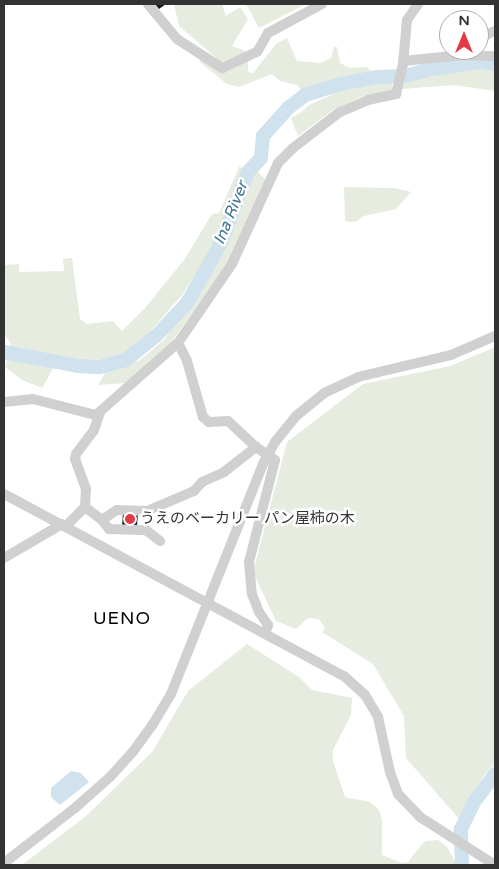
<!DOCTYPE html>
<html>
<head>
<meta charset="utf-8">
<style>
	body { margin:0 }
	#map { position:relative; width:499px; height:869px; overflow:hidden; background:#fff; font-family:"Varela Round","Noto Sans JP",sans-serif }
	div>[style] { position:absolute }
	.green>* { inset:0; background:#e6ecdf }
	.water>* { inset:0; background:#cfe2ee }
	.river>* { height:14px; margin:-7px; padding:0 7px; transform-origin:7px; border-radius:7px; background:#cfe2ee }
	.building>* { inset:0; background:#1a1a1a; transform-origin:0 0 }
	.minor>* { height:10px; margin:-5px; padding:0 5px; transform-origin:5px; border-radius:5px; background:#d0d0d0 }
	.dots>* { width:14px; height:14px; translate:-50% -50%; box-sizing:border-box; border:2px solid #fff; border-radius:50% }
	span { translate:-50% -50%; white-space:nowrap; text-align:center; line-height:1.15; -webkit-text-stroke:5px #fff; paint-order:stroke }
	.poi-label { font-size:15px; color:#333 }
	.left { translate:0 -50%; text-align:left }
	.water-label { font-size:16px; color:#3f7597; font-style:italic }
	.quarter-label { font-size:18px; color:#000; letter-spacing:1px }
	.frame { position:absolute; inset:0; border:5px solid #333; pointer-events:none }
	.north { position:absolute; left:439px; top:10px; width:50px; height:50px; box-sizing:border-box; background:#fff; border:1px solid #adadad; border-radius:50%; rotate:0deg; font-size:14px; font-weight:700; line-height:20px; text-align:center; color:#333 }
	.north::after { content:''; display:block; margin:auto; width:18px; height:22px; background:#e63946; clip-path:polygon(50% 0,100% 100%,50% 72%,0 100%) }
</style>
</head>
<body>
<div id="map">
	<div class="green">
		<i style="clip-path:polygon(174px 4px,222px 4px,226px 16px,240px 7px,248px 19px,232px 46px,248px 52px,221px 62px,179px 26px)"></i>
		<i style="clip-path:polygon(246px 4px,306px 4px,259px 28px)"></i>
		<i style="clip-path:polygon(287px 38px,297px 61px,320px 63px,331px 58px,334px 47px,337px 47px,340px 63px,350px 68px,366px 67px,371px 70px,361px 76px,329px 82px,321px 89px,305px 94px,297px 85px,280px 81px,272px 74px,239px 87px,227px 84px,200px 62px,199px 59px,222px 71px,248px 61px,248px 72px,253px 73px,277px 43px)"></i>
		<i style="clip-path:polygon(460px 68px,495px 70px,495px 91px,454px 85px,402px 89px,404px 80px)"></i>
		<i style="clip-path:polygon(388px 80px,392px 84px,392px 91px,363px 96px,333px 110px,298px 136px,291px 118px,303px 111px,309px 105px,356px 84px)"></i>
		<i style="clip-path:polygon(240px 165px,242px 170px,236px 191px,218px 239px,182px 295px,131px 353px,98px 365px,58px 360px,42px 388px,22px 380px,5px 367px,11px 347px,10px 342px,4px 334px,4px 265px,19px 264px,19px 272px,64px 271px,63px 259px,72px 258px,80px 319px,87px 324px,113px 321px,122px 331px,146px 307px,184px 260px,212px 214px,219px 213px)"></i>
		<i style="clip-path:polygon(255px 169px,266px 180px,233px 256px,170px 344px,126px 383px,98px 385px,107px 370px,139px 361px,165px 339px,176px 321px,195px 298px,228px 239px)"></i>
		<i style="clip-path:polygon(344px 187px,394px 188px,411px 192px,396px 209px,364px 216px,357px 221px,351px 222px,345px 221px)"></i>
		<i style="clip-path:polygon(495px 347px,495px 764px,484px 775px,460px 820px,406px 758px,404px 716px,373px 664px,322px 632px,325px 628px,319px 619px,308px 618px,296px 629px,276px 621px,253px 572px,287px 442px,363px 384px,450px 366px)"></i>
		<i style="clip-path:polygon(247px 644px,299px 677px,312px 690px,352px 698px,351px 715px,333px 750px,333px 761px,345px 797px,370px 802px,379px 810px,382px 820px,382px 855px,402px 863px,408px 862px,422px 844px,427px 841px,438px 840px,447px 847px,457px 865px,22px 865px,86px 816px,152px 752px,188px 691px)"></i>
	</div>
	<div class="water">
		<i style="clip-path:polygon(71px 771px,81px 773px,89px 782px,60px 805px,51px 797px,51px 788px)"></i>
	</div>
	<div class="river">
		<i style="left:4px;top:352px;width:75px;rotate:10.7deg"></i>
		<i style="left:78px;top:366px;width:22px;rotate:3deg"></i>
		<i style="left:100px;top:367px;width:27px;rotate:-15deg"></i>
		<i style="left:126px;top:360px;width:38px;rotate:-39deg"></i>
		<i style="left:156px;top:336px;width:45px;rotate:-46.8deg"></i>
		<i style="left:187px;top:303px;width:69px;rotate:-60.5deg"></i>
		<i style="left:221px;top:243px;width:76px;rotate:-69.2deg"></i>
		<i style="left:248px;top:172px;width:19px;rotate:-47deg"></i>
		<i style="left:261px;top:158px;width:22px;rotate:-85deg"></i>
		<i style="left:263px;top:136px;width:38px;rotate:-48deg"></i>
		<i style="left:288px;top:108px;width:21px;rotate:-37deg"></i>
		<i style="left:305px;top:95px;width:38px;rotate:-17deg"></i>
		<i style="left:341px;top:84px;width:37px;rotate:-11deg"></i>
		<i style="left:377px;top:77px;width:28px;rotate:-2deg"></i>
		<i style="left:405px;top:76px;width:28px;rotate:-15deg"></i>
		<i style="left:432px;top:69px;width:49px;rotate:-8.3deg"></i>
		<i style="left:480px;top:62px;width:15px;rotate:8deg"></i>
		<i style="left:462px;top:865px;width:36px;rotate:-92deg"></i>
		<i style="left:461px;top:829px;width:30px;rotate:-64deg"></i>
		<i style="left:474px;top:802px;width:35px;rotate:-53deg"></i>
	</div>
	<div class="building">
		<i style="clip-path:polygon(155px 4px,166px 4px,159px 9px)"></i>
		<i style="left:123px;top:512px;width:15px;height:13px;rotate:4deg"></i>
	</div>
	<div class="minor">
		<i style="left:148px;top:4px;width:45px;rotate:50.4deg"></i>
		<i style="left:177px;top:39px;width:54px;rotate:32.8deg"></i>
		<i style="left:222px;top:68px;width:38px;rotate:-25deg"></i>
		<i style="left:257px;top:52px;width:22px;rotate:-60deg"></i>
		<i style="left:268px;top:33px;width:61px;rotate:-28.2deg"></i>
		<i style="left:479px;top:38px;width:17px;rotate:-24deg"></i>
		<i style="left:403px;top:61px;width:59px;rotate:-5.8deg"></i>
		<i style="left:462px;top:55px;width:33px;rotate:2deg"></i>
		<i style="left:178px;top:343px;width:20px;rotate:63deg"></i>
		<i style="left:187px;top:361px;width:58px;rotate:74.1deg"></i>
		<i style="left:203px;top:417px;width:8px;rotate:40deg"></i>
		<i style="left:209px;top:422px;width:19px;rotate:-3deg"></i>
		<i style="left:228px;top:421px;width:38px;rotate:43deg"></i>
		<i style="left:256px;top:447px;width:23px;rotate:34deg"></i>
		<i style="left:275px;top:460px;width:105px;rotate:104.3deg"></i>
		<i style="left:249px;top:562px;width:32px;rotate:85deg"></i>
		<i style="left:252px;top:594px;width:19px;rotate:69deg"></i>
		<i style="left:259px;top:612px;width:16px;rotate:55deg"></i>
		<i style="left:268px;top:625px;width:9px;rotate:108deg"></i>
		<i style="left:4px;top:402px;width:29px;rotate:-6deg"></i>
		<i style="left:33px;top:399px;width:65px;rotate:14.3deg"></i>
		<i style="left:96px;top:415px;width:109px;rotate:-41.3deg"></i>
		<i style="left:178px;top:343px;width:96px;rotate:-55.6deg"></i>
		<i style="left:232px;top:264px;width:111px;rotate:-65.5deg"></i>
		<i style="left:278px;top:163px;width:21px;rotate:-45deg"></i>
		<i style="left:293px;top:148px;width:59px;rotate:-37.5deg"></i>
		<i style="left:340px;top:112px;width:30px;rotate:-23deg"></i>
		<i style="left:368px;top:100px;width:29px;rotate:-12deg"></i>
		<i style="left:396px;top:94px;width:31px;rotate:-77deg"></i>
		<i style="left:403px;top:64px;width:44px;rotate:-84.8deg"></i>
		<i style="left:407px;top:20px;width:19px;rotate:-55deg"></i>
		<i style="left:4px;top:494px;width:386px;rotate:28.2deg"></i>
		<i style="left:344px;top:676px;width:28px;rotate:42deg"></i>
		<i style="left:365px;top:695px;width:26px;rotate:59deg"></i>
		<i style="left:378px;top:717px;width:56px;rotate:77.7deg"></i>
		<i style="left:390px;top:772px;width:23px;rotate:70deg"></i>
		<i style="left:398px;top:794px;width:32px;rotate:46deg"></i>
		<i style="left:420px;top:817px;width:89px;rotate:32.6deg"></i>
		<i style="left:85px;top:507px;width:21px;rotate:37deg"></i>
		<i style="left:102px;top:520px;width:11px;rotate:52deg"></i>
		<i style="left:109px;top:529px;width:37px;rotate:2deg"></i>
		<i style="left:146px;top:530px;width:18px;rotate:38deg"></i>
		<i style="left:102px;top:520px;width:18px;rotate:-34deg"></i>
		<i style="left:117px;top:510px;width:30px;rotate:2deg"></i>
		<i style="left:147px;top:511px;width:51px;rotate:-23.1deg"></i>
		<i style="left:194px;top:491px;width:12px;rotate:-48deg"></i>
		<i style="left:202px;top:482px;width:24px;rotate:-24deg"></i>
		<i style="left:224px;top:472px;width:41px;rotate:-38deg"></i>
		<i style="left:66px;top:526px;width:27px;rotate:-45deg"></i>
		<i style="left:85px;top:507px;width:18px;rotate:-87deg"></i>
		<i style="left:86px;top:489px;width:32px;rotate:-110deg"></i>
		<i style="left:75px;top:459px;width:5px;rotate:-79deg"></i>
		<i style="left:76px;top:454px;width:30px;rotate:-53deg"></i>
		<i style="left:94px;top:430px;width:18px;rotate:-71deg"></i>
		<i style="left:4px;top:558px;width:67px;rotate:-30.4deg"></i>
		<i style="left:4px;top:863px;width:90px;rotate:-37.8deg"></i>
		<i style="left:75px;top:808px;width:48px;rotate:-41.6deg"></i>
		<i style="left:111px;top:776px;width:31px;rotate:-48deg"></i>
		<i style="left:132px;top:753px;width:36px;rotate:-54deg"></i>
		<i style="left:153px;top:724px;width:35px;rotate:-59deg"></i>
		<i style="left:171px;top:694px;width:250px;rotate:-68.2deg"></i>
		<i style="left:264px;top:462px;width:23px;rotate:-61deg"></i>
		<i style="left:275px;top:442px;width:33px;rotate:-51deg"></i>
		<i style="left:296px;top:416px;width:36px;rotate:-39deg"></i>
		<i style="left:324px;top:393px;width:38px;rotate:-25deg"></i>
		<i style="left:358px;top:377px;width:96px;rotate:-13.3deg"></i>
		<i style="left:451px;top:355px;width:48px;rotate:-23.4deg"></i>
	</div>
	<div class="dots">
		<i style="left:130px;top:519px;background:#e63946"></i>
	</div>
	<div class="poi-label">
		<span class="left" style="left:140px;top:519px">うえのベーカリー パン屋柿の木</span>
	</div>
	<div class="water-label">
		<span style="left:231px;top:213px;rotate:-68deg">Ina River</span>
	</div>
	<div class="quarter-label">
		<span style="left:122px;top:618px">UENO</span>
	</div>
	<div class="frame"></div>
	<div class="north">N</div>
</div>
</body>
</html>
